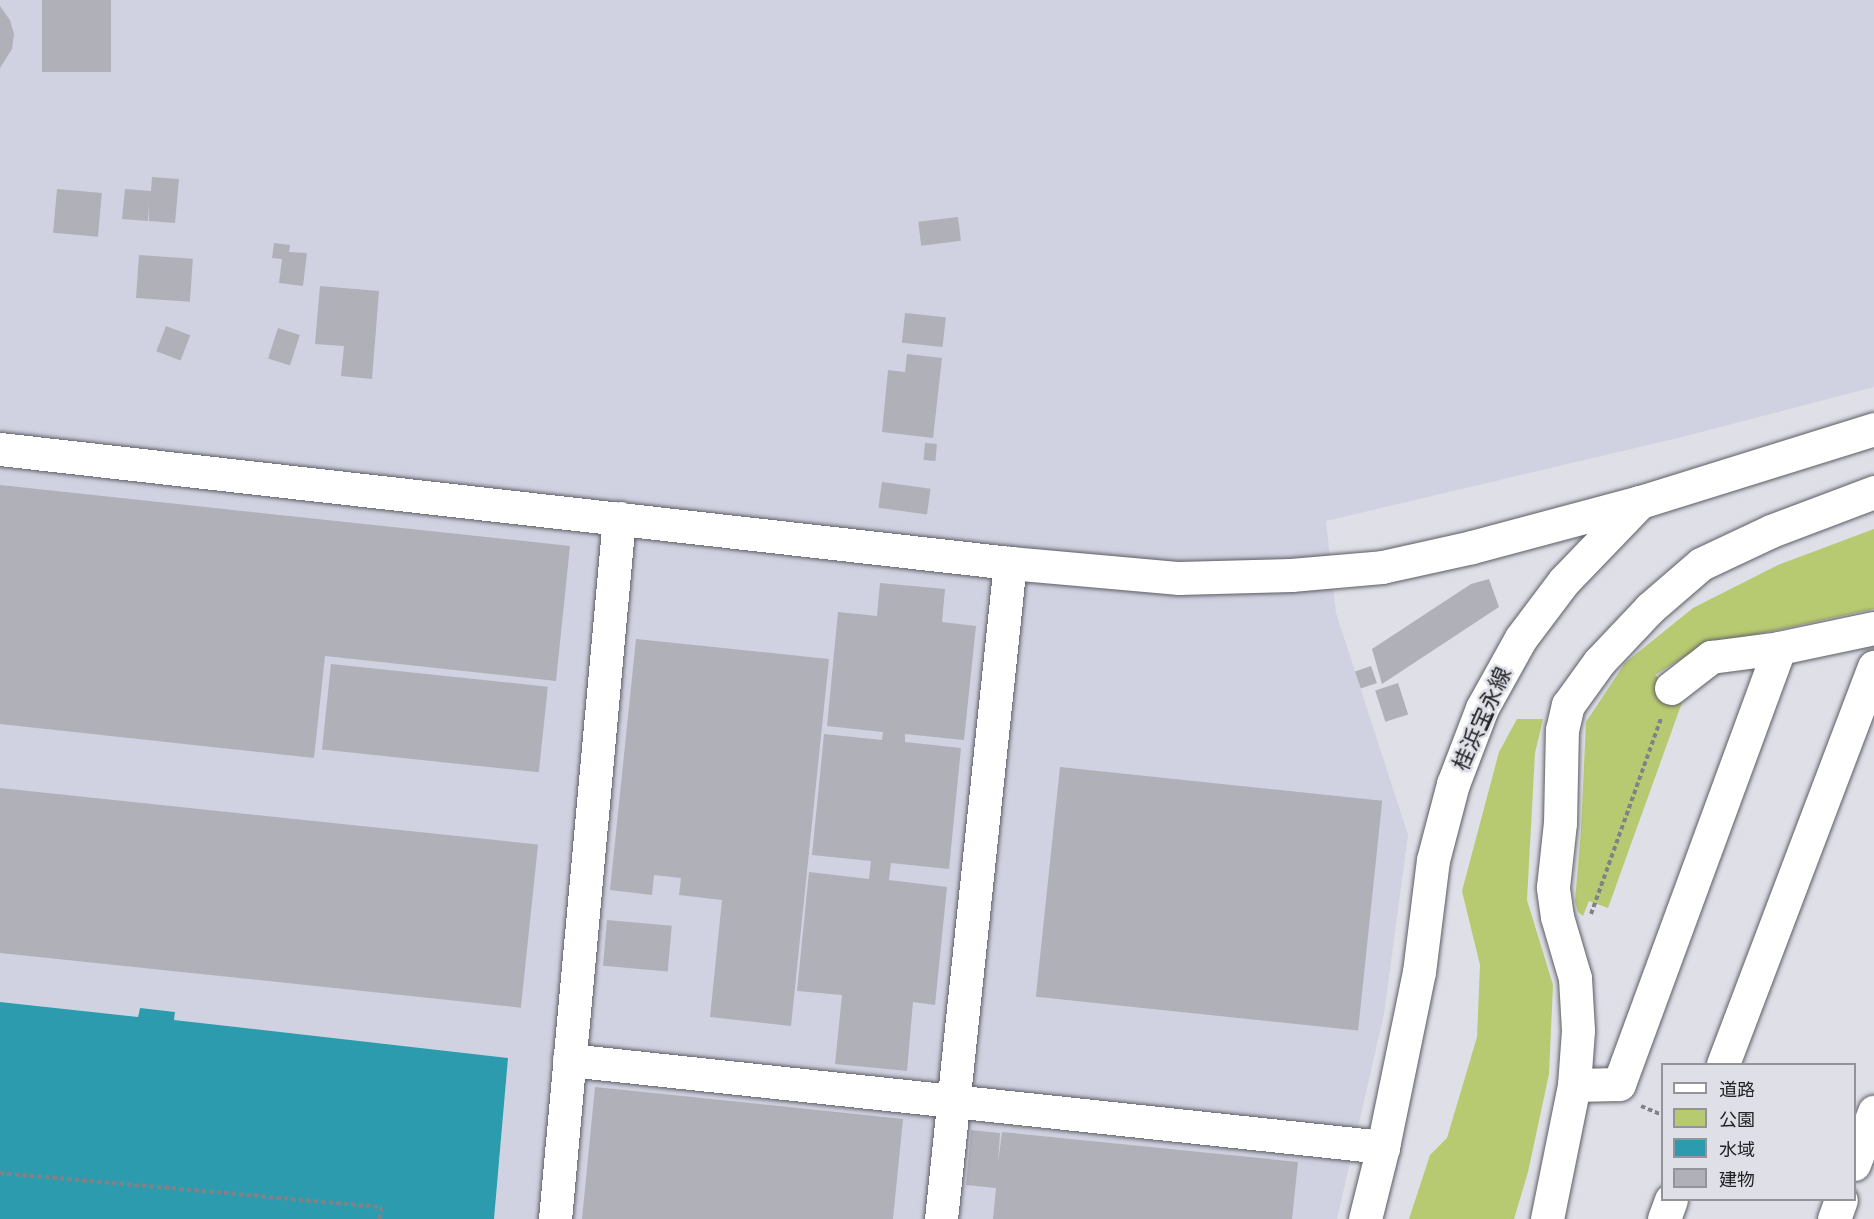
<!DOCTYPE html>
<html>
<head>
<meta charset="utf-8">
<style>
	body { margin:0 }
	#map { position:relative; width:1874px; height:1219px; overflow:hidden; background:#dedfe7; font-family:"Space Grotesk","Noto Sans JP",sans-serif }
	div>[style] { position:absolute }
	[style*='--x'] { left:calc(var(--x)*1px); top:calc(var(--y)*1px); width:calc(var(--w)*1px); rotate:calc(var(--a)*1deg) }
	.built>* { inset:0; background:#d0d2e1 }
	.green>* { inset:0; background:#b8ca71 }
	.water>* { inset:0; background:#2c9bae }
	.building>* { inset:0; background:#b0b0b8; transform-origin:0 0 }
	.path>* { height:4px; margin-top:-2px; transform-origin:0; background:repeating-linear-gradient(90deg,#818187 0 4.5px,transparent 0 7.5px) }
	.roads { filter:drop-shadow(0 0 2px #5d5d64) drop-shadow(0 0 2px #5d5d64) }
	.minor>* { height:33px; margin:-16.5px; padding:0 16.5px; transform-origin:16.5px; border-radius:16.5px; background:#fff }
	.tertiary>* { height:33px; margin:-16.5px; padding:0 16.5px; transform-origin:16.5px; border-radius:16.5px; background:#fff }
	.primary>* { height:33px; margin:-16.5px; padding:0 16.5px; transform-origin:16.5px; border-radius:16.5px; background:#fff }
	span { translate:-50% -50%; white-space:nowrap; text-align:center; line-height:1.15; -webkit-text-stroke:5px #dedfe7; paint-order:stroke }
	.street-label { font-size:22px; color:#222225 }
	.legend { position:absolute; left:1661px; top:1063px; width:195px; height:138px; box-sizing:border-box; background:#dedfe7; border:2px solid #939399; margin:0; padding:8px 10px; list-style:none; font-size:18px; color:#222225 }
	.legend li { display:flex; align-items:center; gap:12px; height:30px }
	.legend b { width:30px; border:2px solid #939399 }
</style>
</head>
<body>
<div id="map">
	<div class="built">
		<i style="clip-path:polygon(0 0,1874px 0,1874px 387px,1682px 437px,1326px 521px,1336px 613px,1408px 835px,1384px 1014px,1337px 1219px,494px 1219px,508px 1058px,174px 1020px,175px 1012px,139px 1008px,138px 1017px,0 1002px)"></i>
	</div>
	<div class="green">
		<i style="clip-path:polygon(1874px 529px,1874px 609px,1702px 646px,1655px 675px,1684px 697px,1608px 908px,1589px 901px,1583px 916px,1578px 912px,1575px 901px,1581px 830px,1586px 722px,1625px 663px,1693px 608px,1778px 565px)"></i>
		<i style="clip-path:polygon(1517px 719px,1543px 719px,1535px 753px,1527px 900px,1553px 985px,1549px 1074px,1528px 1172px,1514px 1219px,1409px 1219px,1430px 1155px,1447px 1138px,1477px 1037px,1480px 965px,1462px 891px,1499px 752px)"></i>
	</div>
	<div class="water">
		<i style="clip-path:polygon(0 1002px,138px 1017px,140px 1008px,175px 1012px,174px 1020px,508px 1058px,494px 1219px,0 1219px)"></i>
	</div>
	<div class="building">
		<i style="left:42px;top:0;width:69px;height:72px"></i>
		<i style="clip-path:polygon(0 6px,10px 20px,14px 34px,12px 49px,0 68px)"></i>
		<i style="clip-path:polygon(152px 177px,179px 179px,175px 223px,149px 221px,149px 204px,148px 221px,122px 219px,125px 189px,151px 191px)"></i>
		<i style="left:57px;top:189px;width:45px;height:44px;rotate:5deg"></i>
		<i style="left:958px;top:217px;width:24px;height:40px;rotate:83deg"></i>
		<i style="clip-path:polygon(274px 243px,290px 245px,289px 252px,307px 253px,303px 286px,279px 283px,282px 259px,272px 258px)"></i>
		<i style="left:139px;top:255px;width:54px;height:43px;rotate:4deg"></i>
		<i style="clip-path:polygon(320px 286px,379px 291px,372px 379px,341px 376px,344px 346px,315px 344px)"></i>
		<i style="left:905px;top:313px;width:41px;height:30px;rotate:6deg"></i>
		<i style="left:166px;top:326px;width:26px;height:27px;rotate:21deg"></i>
		<i style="left:278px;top:328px;width:23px;height:32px;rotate:18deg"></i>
		<i style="clip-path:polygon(907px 354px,942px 358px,933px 438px,882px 432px,888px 370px,905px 372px)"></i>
		<i style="left:925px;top:443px;width:12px;height:17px;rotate:5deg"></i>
		<i style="left:882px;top:482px;width:49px;height:26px;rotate:8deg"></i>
		<i style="clip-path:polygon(0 485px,570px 546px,556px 681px,325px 656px,314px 758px,0 724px)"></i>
		<i style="clip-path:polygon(1489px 579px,1499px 607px,1382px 684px,1372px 649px,1471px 584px)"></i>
		<i style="clip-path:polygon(880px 583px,945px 589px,942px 622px,976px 626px,964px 740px,905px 734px,905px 742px,961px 748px,949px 869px,891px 863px,889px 880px,947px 887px,935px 1005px,913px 1002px,907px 1071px,835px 1064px,842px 995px,797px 991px,809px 872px,869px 879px,871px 861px,812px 855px,824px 734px,882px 740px,883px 732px,827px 726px,838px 612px,877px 616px)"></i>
		<i style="clip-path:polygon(636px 639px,829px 659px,791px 1026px,710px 1017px,722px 900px,679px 895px,681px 878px,654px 875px,652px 895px,610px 890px)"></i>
		<i style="left:331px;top:664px;width:218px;height:86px;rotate:6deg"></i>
		<i style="left:1371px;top:666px;width:18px;height:17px;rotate:71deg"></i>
		<i style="left:1398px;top:683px;width:33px;height:24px;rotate:72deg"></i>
		<i style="left:1060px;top:767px;width:324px;height:231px;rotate:6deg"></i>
		<i style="left:0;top:788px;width:541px;height:164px;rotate:6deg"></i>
		<i style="left:607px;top:920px;width:65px;height:46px;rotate:5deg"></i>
		<i style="clip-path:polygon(595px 1087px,903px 1119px,893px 1219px,582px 1219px)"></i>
		<i style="clip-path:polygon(971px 1130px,1000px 1133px,998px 1164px,1002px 1132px,1298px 1162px,1292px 1219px,993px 1219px,996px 1188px,966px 1185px)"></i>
	</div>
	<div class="path">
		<i style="--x:1591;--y:914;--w:208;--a:-70.3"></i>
		<i style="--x:1641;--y:1106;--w:23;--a:23"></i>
		<i style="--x:0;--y:1173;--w:383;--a:5.1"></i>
		<i style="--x:381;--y:1207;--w:12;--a:95"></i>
	</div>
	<div class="roads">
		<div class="minor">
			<i style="--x:1671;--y:688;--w:51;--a:-37.8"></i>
			<i style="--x:1711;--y:657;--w:69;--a:-7.5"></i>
			<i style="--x:1779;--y:648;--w:97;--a:-11.9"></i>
			<i style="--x:569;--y:1060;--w:819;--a:6.1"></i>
			<i style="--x:1723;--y:1064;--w:425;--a:-69.2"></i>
			<i style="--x:1574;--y:1085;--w:45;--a:-1.3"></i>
			<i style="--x:1619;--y:1084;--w:464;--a:-69.8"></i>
			<i style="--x:1854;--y:1164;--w:56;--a:-69"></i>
			<i style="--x:555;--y:1219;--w:704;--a:-84.78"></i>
			<i style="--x:941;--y:1219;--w:660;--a:-84"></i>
			<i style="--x:1547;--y:1219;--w:137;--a:-78.6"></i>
			<i style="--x:1574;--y:1085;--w:55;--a:-85.8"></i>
			<i style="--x:1578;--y:1030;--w:52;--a:-93.3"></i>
			<i style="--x:1575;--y:978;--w:64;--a:-106.4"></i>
			<i style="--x:1557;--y:917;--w:30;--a:-98"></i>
			<i style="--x:1553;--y:887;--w:64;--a:-83.8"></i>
			<i style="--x:1560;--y:823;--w:93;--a:-88.8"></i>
			<i style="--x:1562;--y:730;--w:26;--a:-77"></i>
			<i style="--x:1568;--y:705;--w:53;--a:-54.2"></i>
			<i style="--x:1599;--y:662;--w:74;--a:-46.6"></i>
			<i style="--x:1650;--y:608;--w:67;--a:-40.8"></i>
			<i style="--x:1701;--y:564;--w:77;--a:-25.2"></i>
			<i style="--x:1771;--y:531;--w:110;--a:-20.7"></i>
			<i style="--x:1664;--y:1219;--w:20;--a:-70"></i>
			<i style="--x:1834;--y:1219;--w:20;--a:-70"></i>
		</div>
		<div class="tertiary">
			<i style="--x:0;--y:449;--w:1016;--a:6.44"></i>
			<i style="--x:1010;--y:563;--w:170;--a:5.1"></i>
			<i style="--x:1179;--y:578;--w:112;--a:-1.5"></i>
			<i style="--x:1291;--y:575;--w:91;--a:-5"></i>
			<i style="--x:1382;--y:567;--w:92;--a:-12.5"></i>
			<i style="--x:1472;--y:547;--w:174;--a:-15"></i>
		</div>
		<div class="primary">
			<i style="--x:1365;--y:1219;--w:74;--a:-76"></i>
			<i style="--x:1383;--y:1147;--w:179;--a:-78.4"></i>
			<i style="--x:1419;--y:972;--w:113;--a:-82.9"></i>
			<i style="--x:1433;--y:860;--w:79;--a:-75.3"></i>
			<i style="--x:1453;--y:784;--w:81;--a:-69.1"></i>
			<i style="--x:1482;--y:708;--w:80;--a:-60.9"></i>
			<i style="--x:1521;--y:638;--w:71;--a:-53"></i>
			<i style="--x:1564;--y:581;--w:110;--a:-46.1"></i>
			<i style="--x:1640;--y:502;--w:245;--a:-17.3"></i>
		</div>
	</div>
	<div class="street-label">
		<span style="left:1482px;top:719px;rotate:-66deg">桂浜宝永線</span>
	</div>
	<ul class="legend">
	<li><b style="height:8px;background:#fff"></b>道路</li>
	<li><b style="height:16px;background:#b8ca71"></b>公園</li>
	<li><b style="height:16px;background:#2c9bae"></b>水域</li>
	<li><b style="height:16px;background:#b0b0b8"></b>建物</li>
	</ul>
</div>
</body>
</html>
